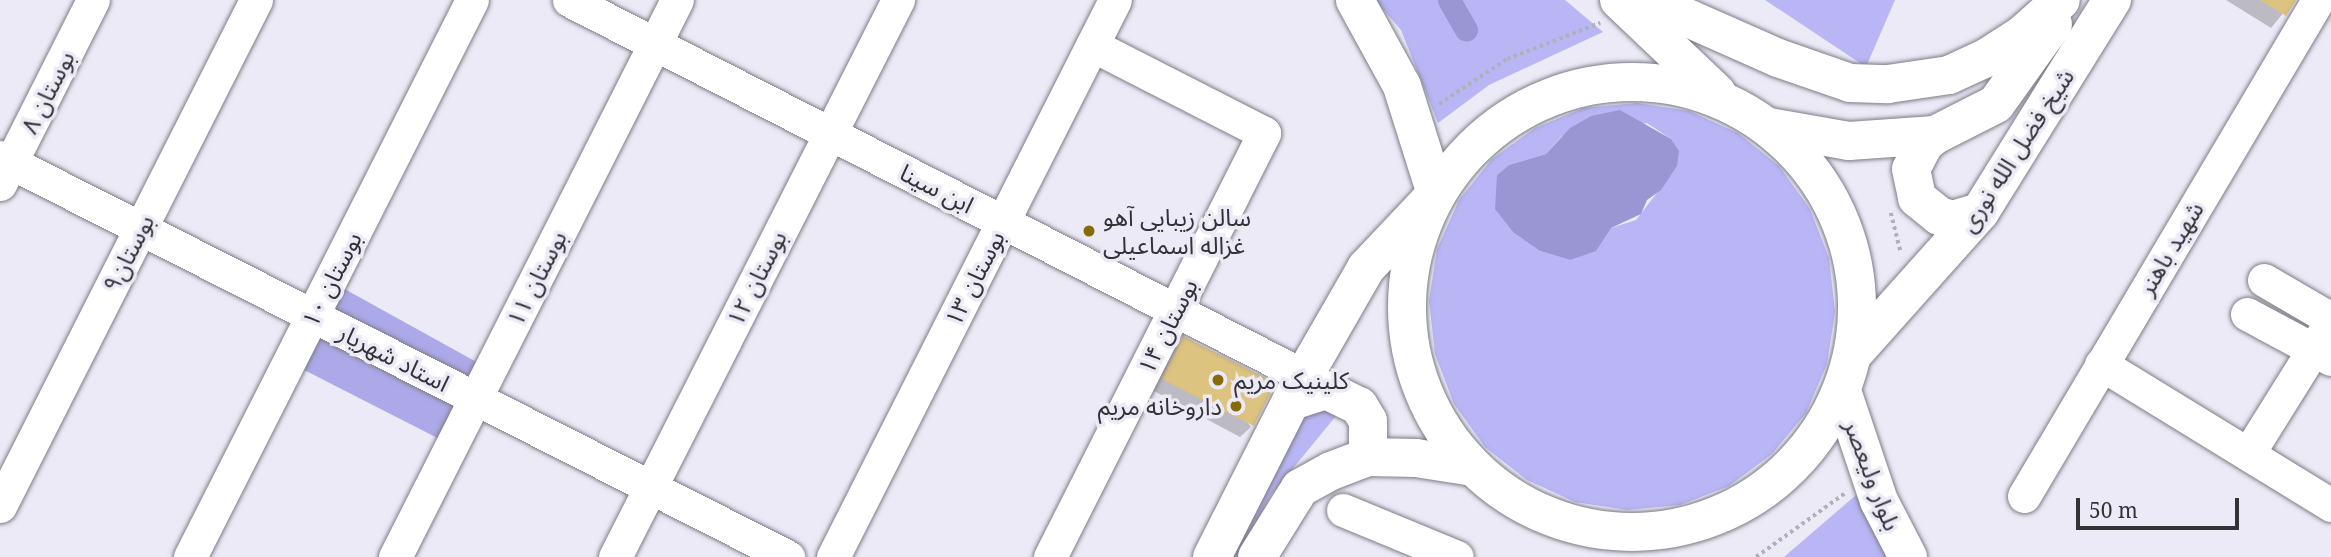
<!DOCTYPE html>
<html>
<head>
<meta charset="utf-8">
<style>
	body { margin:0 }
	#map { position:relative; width:2331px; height:557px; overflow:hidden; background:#ebeaf6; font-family:"Noto Serif","Noto Sans Arabic",serif }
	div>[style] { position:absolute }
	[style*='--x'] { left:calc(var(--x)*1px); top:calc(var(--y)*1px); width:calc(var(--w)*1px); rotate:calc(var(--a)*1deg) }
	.green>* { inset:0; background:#bab5f4 }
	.forest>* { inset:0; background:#ada8e8; transform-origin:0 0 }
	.water>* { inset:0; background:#9a95d3 }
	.shadow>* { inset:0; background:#0003 }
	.canal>* { height:23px; margin:-11.5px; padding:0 11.5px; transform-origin:11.5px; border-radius:11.5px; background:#9a95d3 }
	.building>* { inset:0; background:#dcc380; transform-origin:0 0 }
	.path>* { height:3.5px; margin-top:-1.75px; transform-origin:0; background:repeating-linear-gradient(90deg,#b0b0ba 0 3.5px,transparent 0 7px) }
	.roads { filter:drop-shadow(0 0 2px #7d7d87) drop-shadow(0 0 2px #7d7d87) }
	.minor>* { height:33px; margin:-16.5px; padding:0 16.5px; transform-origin:16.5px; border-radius:16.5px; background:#fff }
	.major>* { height:38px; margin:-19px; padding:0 19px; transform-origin:19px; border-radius:19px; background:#fff }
	.major>.ring { margin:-19px; padding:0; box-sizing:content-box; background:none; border:38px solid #fff; border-radius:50% }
	.dots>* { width:19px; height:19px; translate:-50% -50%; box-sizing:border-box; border:4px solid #ebeaf6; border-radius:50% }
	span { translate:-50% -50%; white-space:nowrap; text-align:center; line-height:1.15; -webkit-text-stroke:7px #ebeaf6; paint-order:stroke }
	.street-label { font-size:24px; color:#323237 }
	.poi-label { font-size:24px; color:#323237 }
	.left { translate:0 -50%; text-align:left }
	.right { translate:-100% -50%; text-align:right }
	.scale { position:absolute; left:2076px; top:498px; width:163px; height:32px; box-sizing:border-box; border:4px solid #323237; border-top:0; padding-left:9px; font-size:21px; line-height:24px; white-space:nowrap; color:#323237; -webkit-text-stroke:5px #ebeaf6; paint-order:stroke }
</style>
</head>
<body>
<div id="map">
	<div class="green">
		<i style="clip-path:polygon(1375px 0,1565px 0,1603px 32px,1489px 85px,1438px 123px,1401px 30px)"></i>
		<i style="clip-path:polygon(1765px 0,1895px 0,1866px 67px)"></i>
		<i style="clip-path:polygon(evenodd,1637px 103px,1689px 111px,1738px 133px,1779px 166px,1810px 209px,1829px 258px,1835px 312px,1827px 364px,1806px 413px,1772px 454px,1729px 486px,1680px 505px,1627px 510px,1575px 502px,1527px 480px,1485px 447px,1454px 404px,1435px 354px,1429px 301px,1437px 249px,1459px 200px,1492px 159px,1535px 128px,1584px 108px,1637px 103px,1647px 123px,1671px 139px,1673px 172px,1636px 220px,1611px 228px,1570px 260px,1540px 251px,1514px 233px,1497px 175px,1509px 165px,1546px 154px,1562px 136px,1647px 123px)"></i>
		<i style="clip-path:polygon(1329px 409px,1336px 416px,1271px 495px,1239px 557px,1232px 557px,1305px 415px)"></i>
		<i style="clip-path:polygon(1856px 495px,1888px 557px,1784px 557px)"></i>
	</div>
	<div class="forest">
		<i style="left:341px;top:287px;width:158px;height:33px;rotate:29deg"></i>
		<i style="left:319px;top:335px;width:160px;height:38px;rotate:27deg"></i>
	</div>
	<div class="water">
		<i style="clip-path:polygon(1620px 110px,1671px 139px,1679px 151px,1677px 166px,1661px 190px,1647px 200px,1641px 214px,1611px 228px,1596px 251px,1570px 260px,1540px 251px,1514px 233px,1495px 209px,1497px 175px,1509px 165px,1546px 154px,1570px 128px,1591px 116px)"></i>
	</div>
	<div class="shadow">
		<i style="clip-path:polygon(2226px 0,2294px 0,2271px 28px)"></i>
		<i style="clip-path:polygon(1183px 338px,1251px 427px,1240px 437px,1152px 390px,1173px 349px)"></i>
	</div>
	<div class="canal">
		<i style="--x:1449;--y:0;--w:34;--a:60"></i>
	</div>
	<div class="building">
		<i style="clip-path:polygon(2260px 0,2296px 0,2286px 16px)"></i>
		<i style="left:1183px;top:336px;width:104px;height:48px;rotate:27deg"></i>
	</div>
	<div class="path">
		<i style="--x:1439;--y:104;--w:82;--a:-33.5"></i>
		<i style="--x:1507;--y:59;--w:100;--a:-21.2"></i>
		<i style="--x:1891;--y:213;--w:41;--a:76"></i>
		<i style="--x:1756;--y:557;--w:110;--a:-35.7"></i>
	</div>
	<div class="roads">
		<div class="minor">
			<i style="--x:569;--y:0;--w:826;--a:27.09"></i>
			<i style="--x:0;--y:157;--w:884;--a:26.91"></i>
			<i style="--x:0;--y:184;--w:206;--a:-63.2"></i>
			<i style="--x:2264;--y:280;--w:78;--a:30.2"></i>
			<i style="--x:2247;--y:314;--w:95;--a:28.2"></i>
			<i style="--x:2101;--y:364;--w:270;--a:31.5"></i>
			<i style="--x:2248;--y:454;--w:157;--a:-58"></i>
			<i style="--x:2024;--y:496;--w:577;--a:-59.34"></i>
			<i style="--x:0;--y:506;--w:567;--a:-63.16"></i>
			<i style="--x:1343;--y:510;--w:123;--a:22.4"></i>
			<i style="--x:190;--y:557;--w:624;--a:-63.15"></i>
			<i style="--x:395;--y:557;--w:624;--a:-63.15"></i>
			<i style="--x:615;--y:557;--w:625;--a:-63.07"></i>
			<i style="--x:833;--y:557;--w:624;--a:-63.15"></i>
			<i style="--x:1050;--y:557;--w:475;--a:-63.2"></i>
			<i style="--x:1264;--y:133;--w:193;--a:-152.9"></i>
		</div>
		<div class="major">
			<i style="--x:1619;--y:0;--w:135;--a:43.5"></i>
			<i style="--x:1647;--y:0;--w:143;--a:23.9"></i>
			<i style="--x:1778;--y:58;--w:76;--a:19.1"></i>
			<i style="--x:1850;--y:83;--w:38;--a:2"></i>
			<i style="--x:1888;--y:84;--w:62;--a:-8.4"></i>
			<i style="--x:1949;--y:75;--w:41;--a:-24.7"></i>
			<i style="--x:1986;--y:58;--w:43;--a:-32.6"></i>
			<i style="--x:2022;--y:35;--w:52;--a:-41.9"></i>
			<i class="ring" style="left:1407px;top:82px;width:412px;height:412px"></i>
			<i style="--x:1769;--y:127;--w:81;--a:9.9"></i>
			<i style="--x:1849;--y:141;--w:86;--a:-4"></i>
			<i style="--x:1935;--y:135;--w:68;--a:-26.9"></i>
			<i style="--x:1996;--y:104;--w:98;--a:-54.5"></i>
			<i style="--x:1935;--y:135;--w:14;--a:141"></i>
			<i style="--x:1924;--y:144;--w:28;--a:117"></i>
			<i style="--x:1911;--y:169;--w:30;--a:78"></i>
			<i style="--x:1917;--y:198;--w:28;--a:39"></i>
			<i style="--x:1939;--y:216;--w:15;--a:16"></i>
			<i style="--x:1953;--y:220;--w:28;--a:-17"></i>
			<i style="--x:1853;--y:354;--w:191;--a:-48.2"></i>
			<i style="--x:1980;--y:212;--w:250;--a:-58.1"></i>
			<i style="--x:1842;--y:391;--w:116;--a:71.4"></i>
			<i style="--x:1879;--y:501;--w:63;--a:62.6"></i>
			<i style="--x:1292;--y:401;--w:36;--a:-18"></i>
			<i style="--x:1326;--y:390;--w:37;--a:26"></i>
			<i style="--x:1359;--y:406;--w:17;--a:59"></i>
			<i style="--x:1368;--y:421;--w:36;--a:90"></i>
			<i style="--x:1212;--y:557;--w:203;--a:-63.1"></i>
			<i style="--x:1304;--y:376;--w:125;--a:-60.1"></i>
			<i style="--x:1366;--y:268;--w:102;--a:-46.6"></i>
			<i style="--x:1436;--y:194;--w:113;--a:-107.5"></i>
			<i style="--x:1402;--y:86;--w:98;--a:-118.7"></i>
			<i style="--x:1257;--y:557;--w:81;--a:-58.1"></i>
			<i style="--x:1300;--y:488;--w:35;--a:-29"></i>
			<i style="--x:1331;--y:471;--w:40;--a:-21"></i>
			<i style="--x:1368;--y:457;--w:48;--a:1.2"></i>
			<i style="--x:1416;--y:458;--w:58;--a:9"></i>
		</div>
	</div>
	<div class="dots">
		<i style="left:1089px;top:231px;background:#876b08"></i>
		<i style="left:1218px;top:380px;background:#876b08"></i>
		<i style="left:1236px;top:406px;background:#876b08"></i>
	</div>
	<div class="street-label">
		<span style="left:47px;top:92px;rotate:-63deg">بوستان ۸</span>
		<span style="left:2016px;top:150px;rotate:-57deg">شیخ فضل الله نوری</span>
		<span style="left:937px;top:188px;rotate:27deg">ابن سینا</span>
		<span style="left:2170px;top:248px;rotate:-59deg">شهید باهنر</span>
		<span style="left:128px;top:253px;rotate:-63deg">بوستان۹</span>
		<span style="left:536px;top:278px;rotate:-63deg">بوستان ۱۱</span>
		<span style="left:756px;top:278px;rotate:-63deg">بوستان ۱۲</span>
		<span style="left:974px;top:278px;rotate:-63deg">بوستان ۱۳</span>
		<span style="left:331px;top:279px;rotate:-63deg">بوستان ۱۰</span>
		<span style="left:1167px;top:326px;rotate:-63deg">بوستان ۱۴</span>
		<span style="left:394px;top:357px;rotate:27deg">استاد شهریار</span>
		<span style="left:1873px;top:475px;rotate:69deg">بلوار ولیعصر</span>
	</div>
	<div class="poi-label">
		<span class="left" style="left:1103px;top:231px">سالن زیبایی آهو<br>غزاله اسماعیلی</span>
		<span class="left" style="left:1234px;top:380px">کلینیک مریم</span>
		<span class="right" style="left:1222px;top:406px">داروخانه مریم</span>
	</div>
	<div class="scale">50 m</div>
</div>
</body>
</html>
